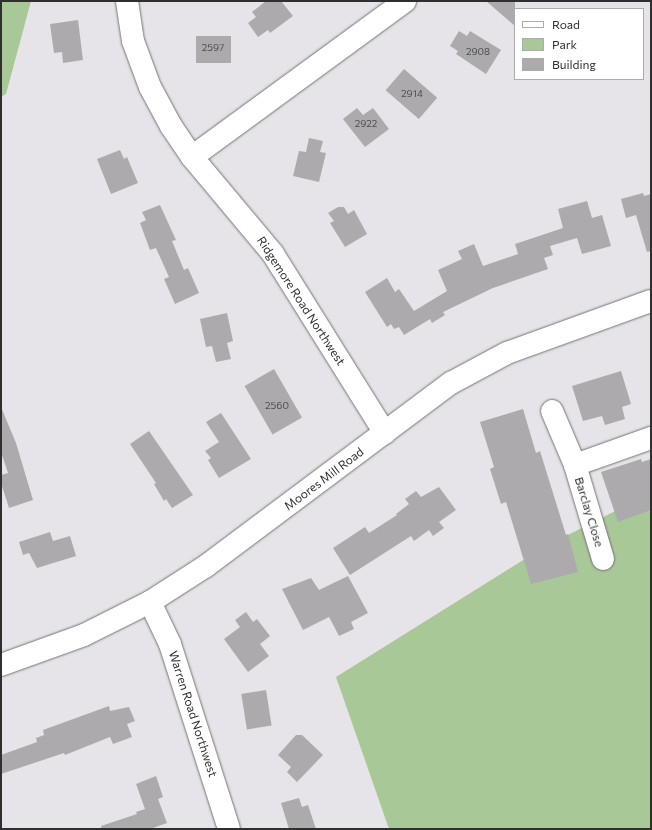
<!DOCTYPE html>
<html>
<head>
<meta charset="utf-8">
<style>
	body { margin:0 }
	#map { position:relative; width:652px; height:830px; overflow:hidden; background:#e6e4e8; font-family:Commissioner,sans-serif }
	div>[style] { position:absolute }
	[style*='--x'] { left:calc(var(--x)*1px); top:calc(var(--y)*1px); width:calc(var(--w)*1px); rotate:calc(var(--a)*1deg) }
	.green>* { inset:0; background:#a9c898 }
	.building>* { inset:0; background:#acaaad; transform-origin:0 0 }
	.roads { filter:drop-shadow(0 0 1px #757376) drop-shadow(0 0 1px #757376) }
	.minor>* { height:22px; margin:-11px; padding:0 11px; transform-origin:11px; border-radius:11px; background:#fff }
	.tertiary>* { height:22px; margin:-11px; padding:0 11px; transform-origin:11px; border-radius:11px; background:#fff }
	span { translate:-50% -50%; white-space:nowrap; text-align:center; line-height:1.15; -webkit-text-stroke:3.5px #fff; paint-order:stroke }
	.number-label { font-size:10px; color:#4e4e4f }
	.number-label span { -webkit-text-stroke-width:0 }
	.street-label { font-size:12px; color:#2f2f30 }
	.frame { position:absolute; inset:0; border:2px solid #2f2f30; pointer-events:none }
	.legend { position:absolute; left:514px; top:8px; width:130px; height:72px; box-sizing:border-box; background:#fff; border:1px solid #acacac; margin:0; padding:5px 7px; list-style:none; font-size:12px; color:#2f2f30 }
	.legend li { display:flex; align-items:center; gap:8px; height:20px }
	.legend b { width:20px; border:1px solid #acacac }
</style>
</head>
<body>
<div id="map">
	<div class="green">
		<i style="clip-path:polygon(1px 1px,31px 1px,6px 94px,1px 97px)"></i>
		<i style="clip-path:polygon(651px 493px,651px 829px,389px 829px,336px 677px,544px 547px)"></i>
	</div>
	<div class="building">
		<i style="clip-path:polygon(266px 1px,281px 1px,293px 16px,270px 33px,268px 30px,258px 37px,248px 23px,256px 17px,252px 12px)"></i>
		<i style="clip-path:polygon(486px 1px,515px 1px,515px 26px)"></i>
		<i style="clip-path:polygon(78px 20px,83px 60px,63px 63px,62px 52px,54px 53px,50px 24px)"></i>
		<i style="clip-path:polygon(459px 31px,467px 36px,470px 31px,501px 50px,486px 74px,456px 54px,458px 51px,450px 46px)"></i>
		<i style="left:231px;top:36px;width:27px;height:35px;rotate:90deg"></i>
		<i style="left:404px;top:69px;width:44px;height:28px;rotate:41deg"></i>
		<i style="clip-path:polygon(357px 108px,363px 115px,373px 108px,389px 129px,365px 147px,343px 119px)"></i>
		<i style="clip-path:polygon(309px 138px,323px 141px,320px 152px,326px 153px,319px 182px,293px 176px,299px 151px,306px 152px)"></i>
		<i style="clip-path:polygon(120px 150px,124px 159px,127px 157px,138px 183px,111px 194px,97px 159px)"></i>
		<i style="clip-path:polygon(643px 193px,644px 196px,651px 194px,651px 251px,647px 252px,636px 215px,626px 218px,621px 199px)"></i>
		<i style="clip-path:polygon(587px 201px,592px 218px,602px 215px,611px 246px,582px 254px,577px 238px,550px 246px,553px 255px,544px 258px,548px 269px,493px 288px,443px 312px,445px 315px,432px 323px,430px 319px,404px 335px,399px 327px,394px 329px,391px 324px,387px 327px,365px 292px,387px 278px,395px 292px,399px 289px,414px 311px,447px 291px,438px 270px,462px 259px,458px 251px,474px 244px,483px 266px,518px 254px,515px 244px,563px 228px,558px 209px)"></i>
		<i style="clip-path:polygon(160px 205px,176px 240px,172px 241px,184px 270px,188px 268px,199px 293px,175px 304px,164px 279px,169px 277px,156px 248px,150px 250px,140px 223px,146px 220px,142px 212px)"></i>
		<i style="clip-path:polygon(338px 207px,344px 207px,348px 214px,354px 210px,367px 234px,345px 247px,330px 223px,334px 221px,328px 213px)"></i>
		<i style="clip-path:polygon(227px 313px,233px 341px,227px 343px,231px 359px,216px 362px,212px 346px,206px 347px,200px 319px)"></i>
		<i style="left:274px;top:369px;width:56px;height:34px;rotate:60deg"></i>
		<i style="clip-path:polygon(621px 371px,631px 404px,622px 407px,625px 419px,605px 425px,602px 416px,583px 421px,572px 386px)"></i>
		<i style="clip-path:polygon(1px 407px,16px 443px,33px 500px,9px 508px,1px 483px,1px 475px,8px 473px,1px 452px)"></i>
		<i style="clip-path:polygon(523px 409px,536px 453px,540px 451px,566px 535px,568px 534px,578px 572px,531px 584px,506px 502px,501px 504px,490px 469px,494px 467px,480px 422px)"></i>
		<i style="clip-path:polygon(221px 413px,251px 459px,219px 478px,208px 460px,211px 458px,205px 451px,219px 442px,206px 422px)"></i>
		<i style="clip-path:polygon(149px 431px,193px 495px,172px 508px,166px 499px,164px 501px,154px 484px,156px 483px,130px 444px)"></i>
		<i style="clip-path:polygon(641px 459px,642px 462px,651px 459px,651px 510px,618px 522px,601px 472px)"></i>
		<i style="clip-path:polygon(439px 487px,456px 510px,439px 522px,444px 528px,433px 536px,429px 530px,414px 541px,411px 536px,350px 575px,333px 548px,365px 527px,369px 533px,397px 515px,396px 514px,409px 504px,405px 499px,416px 491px,421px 497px)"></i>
		<i style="clip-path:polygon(50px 532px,53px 541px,70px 536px,76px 556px,37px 568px,29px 553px,23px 555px,19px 542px)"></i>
		<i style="clip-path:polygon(348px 576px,368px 613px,351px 622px,354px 629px,339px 636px,329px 617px,303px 630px,282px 589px,311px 578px,319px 590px)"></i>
		<i style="clip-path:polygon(246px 612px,253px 622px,257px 619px,270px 636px,260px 644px,269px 656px,248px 672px,224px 639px,240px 627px,235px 620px)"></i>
		<i style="left:266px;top:690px;width:36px;height:25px;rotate:81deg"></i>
		<i style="clip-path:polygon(109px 706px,110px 711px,129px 707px,135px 721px,127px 724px,132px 737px,113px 744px,110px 737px,65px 755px,64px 753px,1px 774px,1px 755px,37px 742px,36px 738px,44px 735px,43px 730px)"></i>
		<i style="clip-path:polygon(296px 735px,302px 735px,323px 755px,297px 782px,287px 772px,291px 767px,278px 755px)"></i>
		<i style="clip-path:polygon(156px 776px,163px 797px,158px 799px,167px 823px,150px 829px,102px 829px,101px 826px,137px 814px,136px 812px,145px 809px,136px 784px)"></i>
		<i style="clip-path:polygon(299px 798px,302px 807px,308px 805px,316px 829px,289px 829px,281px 803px)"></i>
	</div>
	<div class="roads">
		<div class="minor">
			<i style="--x:127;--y:1;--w:40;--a:81.5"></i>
			<i style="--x:133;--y:41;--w:49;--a:69.7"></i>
			<i style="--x:150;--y:87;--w:44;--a:61.7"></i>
			<i style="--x:171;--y:126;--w:37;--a:56"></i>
			<i style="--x:192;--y:157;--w:126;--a:50.1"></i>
			<i style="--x:273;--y:254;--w:211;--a:58"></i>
			<i style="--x:192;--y:157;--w:264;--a:-36.2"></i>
			<i style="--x:552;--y:411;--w:59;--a:66.9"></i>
			<i style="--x:575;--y:465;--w:98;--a:73.4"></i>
			<i style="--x:575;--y:465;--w:81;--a:-19.6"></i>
			<i style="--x:150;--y:602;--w:47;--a:64.5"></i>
			<i style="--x:170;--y:644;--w:194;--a:72.3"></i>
		</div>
		<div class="tertiary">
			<i style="--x:1;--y:665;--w:88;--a:-19.9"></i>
			<i style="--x:84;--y:635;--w:74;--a:-26.6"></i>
			<i style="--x:150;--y:602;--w:67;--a:-32.7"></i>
			<i style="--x:206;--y:566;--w:306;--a:-36.8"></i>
			<i style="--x:451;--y:383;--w:64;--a:-28.2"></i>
			<i style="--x:507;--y:353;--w:153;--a:-19.9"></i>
		</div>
	</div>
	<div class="number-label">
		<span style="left:213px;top:48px">2597</span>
		<span style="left:478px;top:52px">2908</span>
		<span style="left:412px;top:94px">2914</span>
		<span style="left:366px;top:124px">2922</span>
		<span style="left:277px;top:406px">2560</span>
	</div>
	<div class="street-label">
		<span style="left:301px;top:301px;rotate:57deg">Ridgemore Road Northwest</span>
		<span style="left:324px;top:479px;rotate:-37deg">Moores Mill Road</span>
		<span style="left:589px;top:512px;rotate:73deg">Barclay Close</span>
		<span style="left:193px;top:714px;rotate:72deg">Warren Road Northwest</span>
	</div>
	<div class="frame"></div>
	<ul class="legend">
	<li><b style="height:5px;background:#fff"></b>Road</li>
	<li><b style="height:11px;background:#a9c898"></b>Park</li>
	<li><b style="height:11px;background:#acaaad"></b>Building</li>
	</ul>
</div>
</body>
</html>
